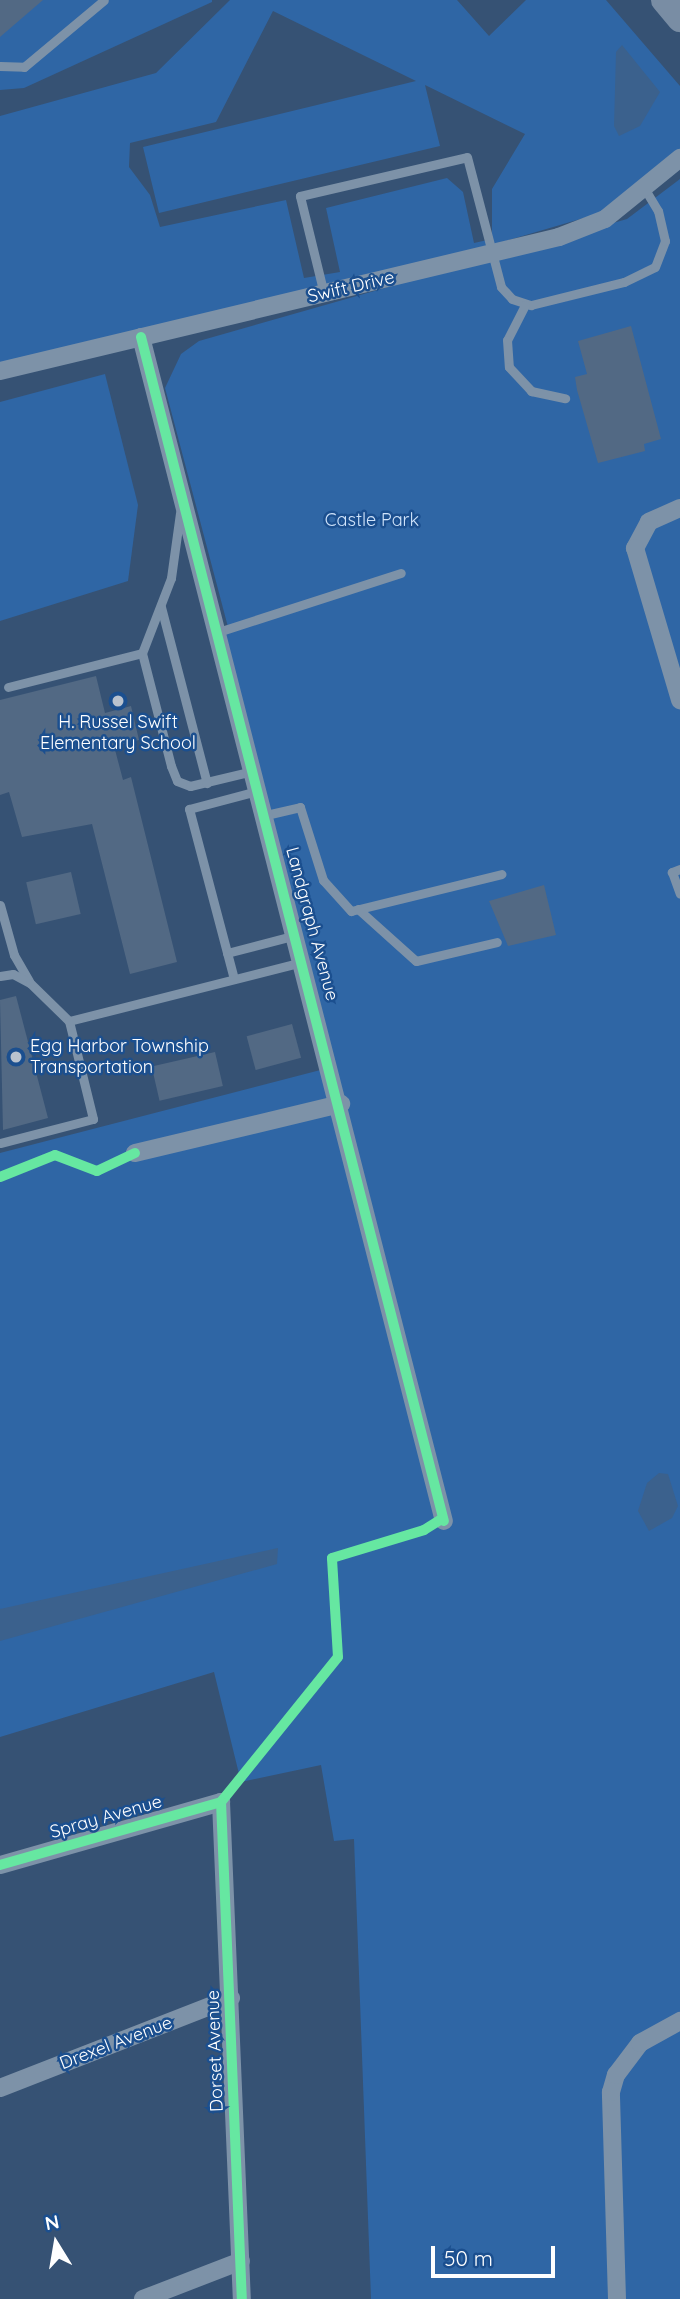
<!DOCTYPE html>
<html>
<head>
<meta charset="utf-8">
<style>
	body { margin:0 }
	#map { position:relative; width:680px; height:2299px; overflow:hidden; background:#365274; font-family:Quicksand,sans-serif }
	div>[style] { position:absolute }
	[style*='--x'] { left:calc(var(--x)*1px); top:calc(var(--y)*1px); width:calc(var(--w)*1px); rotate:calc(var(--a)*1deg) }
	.green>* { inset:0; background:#2f66a5 }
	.water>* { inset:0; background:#3b618d }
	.building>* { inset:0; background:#526984; transform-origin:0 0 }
	.service>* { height:9px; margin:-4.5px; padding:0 4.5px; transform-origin:4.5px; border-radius:4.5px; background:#7d92a8 }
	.minor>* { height:18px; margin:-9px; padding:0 9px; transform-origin:9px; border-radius:9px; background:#7d92a8 }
	.secondary>* { height:26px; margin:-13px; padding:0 13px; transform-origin:13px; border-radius:13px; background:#798da4 }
	.cycleway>* { height:10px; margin:-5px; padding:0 5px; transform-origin:5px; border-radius:5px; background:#66e7a1 }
	.dots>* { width:19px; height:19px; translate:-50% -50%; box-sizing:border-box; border:4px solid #1b4f8f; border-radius:50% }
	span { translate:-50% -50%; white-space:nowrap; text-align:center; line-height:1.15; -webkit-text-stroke:5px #1b4f8f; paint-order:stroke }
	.street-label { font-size:18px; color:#fff }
	.park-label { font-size:18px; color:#cfe3fa }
	.poi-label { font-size:18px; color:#fff }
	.left { translate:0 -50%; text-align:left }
	.north { position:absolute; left:21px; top:2208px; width:70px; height:70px; -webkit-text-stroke:5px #1b4f8f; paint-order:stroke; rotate:349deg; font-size:19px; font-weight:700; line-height:28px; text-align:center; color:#fff }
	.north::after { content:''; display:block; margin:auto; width:24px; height:32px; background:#fff; clip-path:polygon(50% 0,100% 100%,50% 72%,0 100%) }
	.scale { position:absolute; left:431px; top:2246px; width:124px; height:32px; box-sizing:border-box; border:4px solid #fff; border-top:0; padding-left:9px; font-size:21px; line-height:24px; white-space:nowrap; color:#fff; -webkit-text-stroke:5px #1b4f8f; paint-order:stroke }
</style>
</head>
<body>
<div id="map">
	<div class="green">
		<i style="clip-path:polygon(0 0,212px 0,212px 2px,24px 88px,0 90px)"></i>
		<i style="clip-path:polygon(evenodd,230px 0,457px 0,489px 36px,526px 0,606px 0,680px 86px,680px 162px,635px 203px,420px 266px,0 366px,0 116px,156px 73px,230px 0,273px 11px,416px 81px,143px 147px,159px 213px,440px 146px,425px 85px,525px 134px,492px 189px,492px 239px,474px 243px,463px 192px,447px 178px,326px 208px,340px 272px,304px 278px,286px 200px,160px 227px,150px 195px,129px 167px,130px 143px,216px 122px,273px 11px)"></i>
		<i style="clip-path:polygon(680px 179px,680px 2299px,371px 2299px,354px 1839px,334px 1841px,321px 1765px,241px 1782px,214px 1672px,0 1737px,0 1153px,332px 1067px,218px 632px,228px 627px,165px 388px,181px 354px,199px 341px,627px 219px)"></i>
		<i style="clip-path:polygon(105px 374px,138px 505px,128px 581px,0 621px,0 402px)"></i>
	</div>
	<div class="water">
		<i style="clip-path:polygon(622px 45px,660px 92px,640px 126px,619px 136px,614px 126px,616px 52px)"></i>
		<i style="clip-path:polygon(659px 1473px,668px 1474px,678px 1506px,672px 1518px,649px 1531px,638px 1511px,647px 1483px)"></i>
		<i style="clip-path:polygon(278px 1548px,277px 1564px,0 1641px,0 1609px)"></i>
	</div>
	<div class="building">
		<i style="clip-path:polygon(0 0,43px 0,0 37px)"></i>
		<i style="clip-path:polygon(631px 326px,661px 439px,644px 444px,645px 451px,598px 463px,577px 390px,575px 377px,587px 374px,578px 341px)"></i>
		<i style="clip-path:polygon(96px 676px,105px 713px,131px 706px,139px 740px,114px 746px,123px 780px,131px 777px,177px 962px,130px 974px,92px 824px,22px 837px,9px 792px,0 795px,0 700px)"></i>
		<i style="left:71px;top:872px;width:43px;height:46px;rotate:77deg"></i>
		<i style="clip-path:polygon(544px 885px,556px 935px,508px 946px,489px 901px)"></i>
		<i style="clip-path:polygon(16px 996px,48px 1118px,3px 1130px,0 1000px)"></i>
		<i style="left:292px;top:1024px;width:35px;height:47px;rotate:75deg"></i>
		<i style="left:215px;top:1052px;width:35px;height:65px;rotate:77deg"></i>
	</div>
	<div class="service">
		<i style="--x:0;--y:66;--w:24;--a:2"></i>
		<i style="--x:24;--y:67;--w:104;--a:-39.9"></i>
		<i style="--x:324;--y:294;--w:101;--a:-103.8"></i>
		<i style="--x:300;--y:196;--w:171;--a:-13.1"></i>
		<i style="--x:467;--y:157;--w:134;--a:75.3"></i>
		<i style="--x:501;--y:287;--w:16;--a:47"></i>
		<i style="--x:512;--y:299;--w:20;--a:18"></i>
		<i style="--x:531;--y:305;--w:96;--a:-13.9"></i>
		<i style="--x:624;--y:282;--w:34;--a:-26"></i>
		<i style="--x:655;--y:267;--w:28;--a:-69"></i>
		<i style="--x:665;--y:241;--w:31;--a:-103"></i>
		<i style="--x:658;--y:211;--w:27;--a:-121"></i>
		<i style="--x:525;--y:305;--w:39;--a:117"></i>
		<i style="--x:507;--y:340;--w:27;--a:86"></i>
		<i style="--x:509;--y:367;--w:33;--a:47"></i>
		<i style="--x:531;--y:391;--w:35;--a:12"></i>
		<i style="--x:180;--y:513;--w:66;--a:97.9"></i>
		<i style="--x:171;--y:578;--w:80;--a:111.1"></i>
		<i style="--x:142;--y:653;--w:117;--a:75.6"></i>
		<i style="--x:171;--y:766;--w:16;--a:68"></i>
		<i style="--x:177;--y:781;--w:14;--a:21"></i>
		<i style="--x:190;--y:786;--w:65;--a:-13.4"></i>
		<i style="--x:161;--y:607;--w:182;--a:75.4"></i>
		<i style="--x:218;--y:632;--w:192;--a:-17.9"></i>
		<i style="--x:8;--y:687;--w:138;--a:-14.2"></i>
		<i style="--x:266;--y:815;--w:35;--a:-13"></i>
		<i style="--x:300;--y:807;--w:77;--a:72.5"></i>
		<i style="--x:323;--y:880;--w:42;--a:47.9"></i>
		<i style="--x:351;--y:911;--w:155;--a:-13.8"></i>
		<i style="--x:680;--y:869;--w:9;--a:159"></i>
		<i style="--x:672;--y:872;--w:23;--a:70"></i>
		<i style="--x:0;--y:905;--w:52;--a:74.4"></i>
		<i style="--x:14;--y:955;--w:30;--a:60"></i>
		<i style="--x:358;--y:909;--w:78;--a:41.9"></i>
		<i style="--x:416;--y:961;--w:83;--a:-13.2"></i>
		<i style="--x:227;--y:953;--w:71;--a:-14.6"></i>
		<i style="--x:0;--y:976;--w:13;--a:-9"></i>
		<i style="--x:13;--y:974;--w:19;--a:28"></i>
		<i style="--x:30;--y:983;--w:54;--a:44.3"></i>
		<i style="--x:69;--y:1021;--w:101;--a:76.2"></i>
		<i style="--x:93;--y:1119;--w:96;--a:165.5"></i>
		<i style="--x:234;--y:979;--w:176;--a:-104.8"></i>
		<i style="--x:189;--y:809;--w:70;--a:-14.8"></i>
		<i style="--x:69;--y:1021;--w:240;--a:-14.2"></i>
	</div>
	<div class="minor">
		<i style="--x:141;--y:337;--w:1222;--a:75.65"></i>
		<i style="--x:0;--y:371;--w:575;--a:-13.48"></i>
		<i style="--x:559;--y:237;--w:49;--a:-21.4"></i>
		<i style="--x:605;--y:219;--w:97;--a:-39.1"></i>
		<i style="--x:680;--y:508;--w:34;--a:156"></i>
		<i style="--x:649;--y:522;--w:30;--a:118"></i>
		<i style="--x:635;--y:548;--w:159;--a:73.5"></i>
		<i style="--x:135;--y:1153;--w:212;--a:-13.4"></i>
		<i style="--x:0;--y:1865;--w:230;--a:-15.9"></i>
		<i style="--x:221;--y:1802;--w:497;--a:87.6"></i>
		<i style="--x:0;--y:2088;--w:248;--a:-21.3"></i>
		<i style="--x:143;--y:2299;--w:105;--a:-21.2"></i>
		<i style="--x:617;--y:2299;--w:207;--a:-91.7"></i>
		<i style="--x:611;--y:2092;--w:18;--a:-74"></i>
		<i style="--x:616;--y:2075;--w:40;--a:-53"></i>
		<i style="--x:640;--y:2043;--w:46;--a:-28.8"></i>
	</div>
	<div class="secondary">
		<i style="--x:664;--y:0;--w:25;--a:50"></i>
	</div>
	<div class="cycleway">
		<i style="--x:141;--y:337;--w:1222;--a:75.65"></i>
		<i style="--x:0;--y:1177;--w:59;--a:-21.8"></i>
		<i style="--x:55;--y:1155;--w:45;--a:20.9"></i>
		<i style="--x:97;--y:1171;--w:42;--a:-25.3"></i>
		<i style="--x:221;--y:1802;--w:497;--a:87.6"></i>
		<i style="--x:221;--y:1802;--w:186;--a:-51.1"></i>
		<i style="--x:338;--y:1657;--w:99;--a:-93.5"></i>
		<i style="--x:332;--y:1558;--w:96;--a:-16.9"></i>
		<i style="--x:424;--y:1530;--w:22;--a:-32"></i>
		<i style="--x:0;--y:1865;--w:230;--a:-15.9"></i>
	</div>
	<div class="dots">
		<i style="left:118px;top:701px;background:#b9c2ce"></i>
		<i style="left:16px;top:1057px;background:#b9c2ce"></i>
	</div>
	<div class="street-label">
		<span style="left:351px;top:287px;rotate:-13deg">Swift Drive</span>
		<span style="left:312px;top:924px;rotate:75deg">Landgraph Avenue</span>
		<span style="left:106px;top:1817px;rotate:-16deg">Spray Avenue</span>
		<span style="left:116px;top:2043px;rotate:-21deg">Drexel Avenue</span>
		<span style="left:215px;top:2051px;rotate:-92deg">Dorset Avenue</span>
	</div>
	<div class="park-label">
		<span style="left:372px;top:520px">Castle Park</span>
	</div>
	<div class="poi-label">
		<span style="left:118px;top:733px">H. Russel Swift<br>Elementary School</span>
		<span class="left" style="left:30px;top:1057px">Egg Harbor Township<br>Transportation</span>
	</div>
	<div class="north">N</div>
	<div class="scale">50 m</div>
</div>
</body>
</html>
